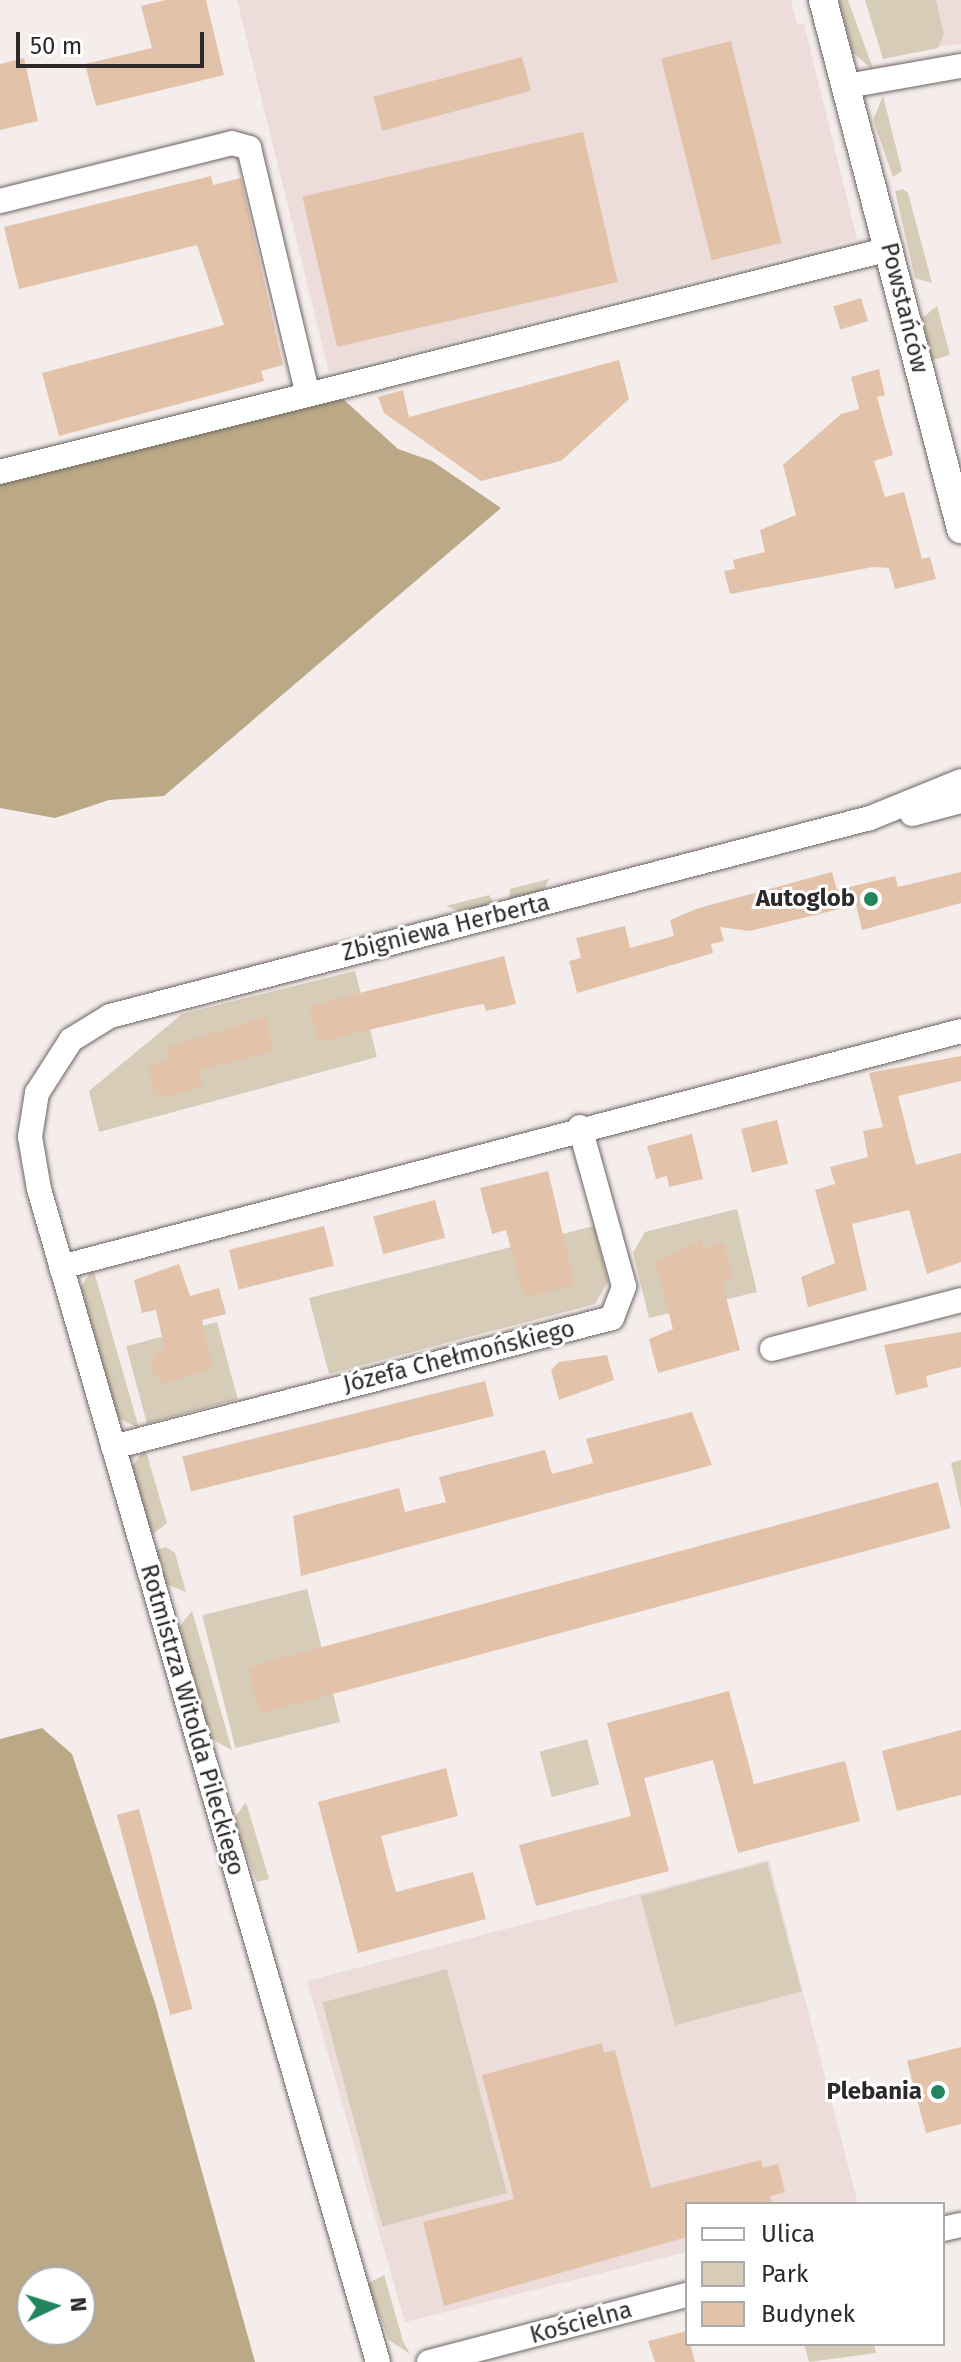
<!DOCTYPE html>
<html>
<head>
<meta charset="utf-8">
<style>
	body { margin:0 }
	#map { position:relative; width:961px; height:2362px; overflow:hidden; background:#f4edeb; font-family:"Fira Sans",sans-serif }
	div>[style] { position:absolute }
	[style*='--x'] { left:calc(var(--x)*1px); top:calc(var(--y)*1px); width:calc(var(--w)*1px); rotate:calc(var(--a)*1deg) }
	.built>* { inset:0; background:#edddda }
	.green>* { inset:0; background:#d7ccb7; transform-origin:0 0 }
	.forest>* { inset:0; background:#baa887 }
	.building>* { inset:0; background:#e3c2aa; transform-origin:0 0 }
	.roads { filter:drop-shadow(0 0 2px #6c6564) drop-shadow(0 0 2px #6c6564) }
	.minor>* { height:24px; margin:-12px; padding:0 12px; transform-origin:12px; border-radius:12px; background:#fff }
	.tertiary>* { height:28px; margin:-14px; padding:0 14px; transform-origin:14px; border-radius:14px; background:#fff }
	.dots>* { width:22px; height:22px; translate:-50% -50%; box-sizing:border-box; border:4px solid #fff; border-radius:50% }
	span { translate:-50% -50%; white-space:nowrap; text-align:center; line-height:1.15; -webkit-text-stroke:6px #fff; paint-order:stroke }
	.street-label { font-size:24px; color:#2c2928 }
	.poi-label { font-size:24px; color:#2c2928; font-weight:700 }
	.right { translate:-100% -50%; text-align:right }
	.legend { position:absolute; left:685px; top:2202px; width:260px; height:144px; box-sizing:border-box; background:#fff; border:2px solid #aba9a9; margin:0; padding:10px 14px; list-style:none; font-size:24px; color:#2c2928 }
	.legend li { display:flex; align-items:center; gap:16px; height:40px }
	.legend b { width:40px; border:2px solid #aba9a9 }
	.north { position:absolute; left:16px; top:2266px; width:80px; height:80px; box-sizing:border-box; background:#fff; border:2px solid #aba9a9; border-radius:50%; rotate:86deg; font-size:22px; font-weight:700; line-height:32px; text-align:center; color:#2c2928 }
	.north::after { content:''; display:block; margin:auto; width:28px; height:36px; background:#21855f; clip-path:polygon(50% 0,100% 100%,50% 72%,0 100%) }
	.scale { position:absolute; left:16px; top:32px; width:188px; height:36px; box-sizing:border-box; border:4px solid #2c2928; border-top:0; padding-left:10px; font-size:24px; line-height:28px; white-space:nowrap; color:#2c2928; -webkit-text-stroke:6px #fff; paint-order:stroke }
</style>
</head>
<body>
<div id="map">
	<div class="built">
		<i style="clip-path:polygon(237px 0,791px 0,797px 24px,804px 24px,857px 239px,329px 372px)"></i>
		<i style="clip-path:polygon(929px 0,961px 0,961px 44px,937px 47px)"></i>
		<i style="clip-path:polygon(769px 1860px,858px 2204px,687px 2204px,687px 2252px,405px 2322px,307px 1981px)"></i>
	</div>
	<div class="green">
		<i style="clip-path:polygon(839px 0,848px 0,874px 71px,852px 52px)"></i>
		<i style="clip-path:polygon(865px 0,936px 0,944px 34px,938px 48px,883px 59px)"></i>
		<i style="clip-path:polygon(883px 96px,902px 171px,893px 177px,873px 120px)"></i>
		<i style="clip-path:polygon(903px 189px,908px 193px,932px 283px,915px 278px,895px 191px)"></i>
		<i style="clip-path:polygon(937px 306px,950px 355px,932px 360px,922px 318px)"></i>
		<i style="clip-path:polygon(549px 879px,544px 890px,509px 899px,510px 889px)"></i>
		<i style="clip-path:polygon(489px 895px,494px 903px,461px 912px,446px 906px)"></i>
		<i style="clip-path:polygon(355px 971px,377px 1057px,99px 1132px,89px 1091px,182px 1014px)"></i>
		<i style="clip-path:polygon(737px 1209px,757px 1292px,649px 1318px,633px 1253px,645px 1232px)"></i>
		<i style="clip-path:polygon(594px 1226px,608px 1282px,595px 1304px,329px 1374px,309px 1298px)"></i>
		<i style="clip-path:polygon(93px 1268px,139px 1428px,118px 1418px,81px 1287px)"></i>
		<i style="left:217px;top:1322px;width:80px;height:94px;rotate:75deg"></i>
		<i style="clip-path:polygon(145px 1448px,167px 1523px,152px 1535px,132px 1467px)"></i>
		<i style="clip-path:polygon(961px 1460px,961px 1508px,951px 1463px)"></i>
		<i style="clip-path:polygon(166px 1547px,175px 1553px,186px 1592px,166px 1584px,156px 1550px)"></i>
		<i style="left:307px;top:1589px;width:137px;height:108px;rotate:76deg"></i>
		<i style="clip-path:polygon(192px 1611px,232px 1750px,211px 1739px,179px 1627px)"></i>
		<i style="left:587px;top:1739px;width:47px;height:49px;rotate:75deg"></i>
		<i style="clip-path:polygon(246px 1802px,269px 1879px,257px 1882px,233px 1820px)"></i>
		<i style="left:767px;top:1862px;width:134px;height:131px;rotate:75deg"></i>
		<i style="left:447px;top:1969px;width:232px;height:129px;rotate:75deg"></i>
		<i style="clip-path:polygon(384px 2275px,403px 2341px,410px 2354px,389px 2340px,367px 2284px)"></i>
		<i style="clip-path:polygon(804px 2344px,874px 2344px,876px 2353px,809px 2362px)"></i>
	</div>
	<div class="forest">
		<i style="clip-path:polygon(343px 399px,398px 449px,432px 461px,501px 508px,164px 796px,109px 800px,55px 818px,0 808px,0 484px,314px 400px)"></i>
		<i style="clip-path:polygon(evenodd,42px 1728px,72px 1754px,155px 2003px,255px 2362px,0 2362px,0 1739px,42px 1728px,32px 2282px,80px 2282px,80px 2330px,32px 2330px,32px 2282px)"></i>
	</div>
	<div class="building">
		<i style="clip-path:polygon(166px 0,206px 0,224px 75px,96px 106px,85px 64px,152px 48px,141px 6px)"></i>
		<i style="left:731px;top:41px;width:208px;height:72px;rotate:76deg"></i>
		<i style="left:522px;top:57px;width:35px;height:154px;rotate:75deg"></i>
		<i style="clip-path:polygon(24px 58px,38px 121px,0 130px,0 64px)"></i>
		<i style="left:583px;top:132px;width:154px;height:288px;rotate:77deg"></i>
		<i style="clip-path:polygon(211px 176px,213px 185px,241px 178px,283px 365px,261px 371px,264px 381px,59px 436px,42px 373px,224px 325px,197px 245px,19px 289px,4px 227px)"></i>
		<i style="left:861px;top:298px;width:24px;height:29px;rotate:73deg"></i>
		<i style="clip-path:polygon(619px 360px,629px 399px,561px 461px,481px 481px,384px 413px,378px 397px,403px 390px,409px 417px)"></i>
		<i style="clip-path:polygon(879px 369px,885px 395px,877px 397px,893px 455px,874px 461px,885px 497px,904px 492px,922px 559px,930px 557px,936px 579px,895px 589px,889px 568px,873px 567px,730px 594px,724px 571px,735px 569px,733px 560px,765px 552px,760px 530px,796px 515px,783px 465px,841px 414px,859px 409px,851px 377px)"></i>
		<i style="clip-path:polygon(832px 872px,837px 890px,895px 876px,898px 887px,961px 872px,961px 903px,862px 930px,856px 905px,750px 931px,720px 927px,724px 941px,711px 944px,713px 953px,577px 993px,569px 961px,581px 958px,576px 938px,625px 926px,630px 948px,674px 936px,670px 920px,699px 908px)"></i>
		<i style="clip-path:polygon(504px 956px,516px 1004px,486px 1011px,484px 1004px,466px 1007px,318px 1042px,309px 1006px)"></i>
		<i style="clip-path:polygon(266px 1016px,274px 1051px,199px 1071px,203px 1087px,162px 1098px,153px 1093px,149px 1066px,169px 1061px,166px 1048px)"></i>
		<i style="clip-path:polygon(961px 1056px,961px 1081px,898px 1096px,916px 1165px,961px 1153px,961px 1262px,927px 1274px,909px 1210px,852px 1224px,867px 1290px,808px 1307px,801px 1277px,835px 1263px,815px 1190px,835px 1184px,830px 1167px,868px 1157px,863px 1131px,883px 1127px,869px 1073px)"></i>
		<i style="left:777px;top:1120px;width:45px;height:37px;rotate:76deg"></i>
		<i style="clip-path:polygon(692px 1134px,703px 1179px,669px 1187px,667px 1176px,656px 1179px,647px 1146px)"></i>
		<i style="clip-path:polygon(548px 1171px,575px 1285px,524px 1298px,506px 1230px,492px 1234px,480px 1188px)"></i>
		<i style="left:435px;top:1200px;width:39px;height:64px;rotate:75deg"></i>
		<i style="left:324px;top:1226px;width:41px;height:98px;rotate:76deg"></i>
		<i style="clip-path:polygon(702px 1240px,703px 1248px,724px 1243px,733px 1279px,722px 1282px,740px 1350px,658px 1373px,649px 1339px,673px 1329px,655px 1261px)"></i>
		<i style="clip-path:polygon(179px 1264px,190px 1296px,219px 1288px,226px 1314px,202px 1320px,213px 1368px,162px 1384px,151px 1369px,154px 1353px,165px 1350px,156px 1310px,142px 1313px,134px 1280px)"></i>
		<i style="clip-path:polygon(961px 1332px,961px 1367px,926px 1376px,928px 1387px,896px 1395px,884px 1345px)"></i>
		<i style="clip-path:polygon(607px 1355px,614px 1380px,559px 1400px,551px 1370px,559px 1362px)"></i>
		<i style="left:485px;top:1381px;width:36px;height:312px;rotate:76deg"></i>
		<i style="clip-path:polygon(692px 1412px,712px 1465px,301px 1576px,293px 1516px,399px 1488px,405px 1512px,446px 1502px,439px 1477px,545px 1450px,552px 1474px,593px 1463px,586px 1439px)"></i>
		<i style="left:938px;top:1482px;width:48px;height:715px;rotate:75deg"></i>
		<i style="clip-path:polygon(729px 1691px,754px 1784px,845px 1761px,860px 1821px,738px 1853px,713px 1760px,644px 1778px,669px 1871px,536px 1906px,519px 1845px,631px 1816px,607px 1723px)"></i>
		<i style="clip-path:polygon(961px 1730px,961px 1795px,897px 1811px,882px 1751px)"></i>
		<i style="clip-path:polygon(446px 1768px,458px 1816px,381px 1836px,396px 1892px,473px 1872px,486px 1919px,358px 1953px,318px 1802px)"></i>
		<i style="left:139px;top:1809px;width:207px;height:23px;rotate:75deg"></i>
		<i style="clip-path:polygon(602px 2043px,604px 2053px,615px 2050px,651px 2188px,761px 2160px,763px 2168px,778px 2164px,785px 2192px,770px 2196px,772px 2204px,687px 2204px,687px 2237px,444px 2306px,423px 2222px,514px 2199px,482px 2075px)"></i>
		<i style="clip-path:polygon(961px 2047px,961px 2124px,926px 2133px,907px 2061px)"></i>
		<i style="clip-path:polygon(687px 2331px,695px 2362px,655px 2362px,648px 2341px)"></i>
	</div>
	<div class="roads">
		<div class="minor">
			<i style="--x:847;--y:86;--w:116;--a:-10"></i>
			<i style="--x:0;--y:201;--w:239;--a:-14"></i>
			<i style="--x:232;--y:143;--w:18;--a:16"></i>
			<i style="--x:249;--y:148;--w:250;--a:76.6"></i>
			<i style="--x:0;--y:472;--w:918;--a:-14.07"></i>
			<i style="--x:912;--y:814;--w:51;--a:-14.9"></i>
			<i style="--x:61;--y:1267;--w:930;--a:-14.69"></i>
			<i style="--x:772;--y:1349;--w:195;--a:-14.5"></i>
			<i style="--x:113;--y:1447;--w:515;--a:-14.49"></i>
			<i style="--x:612;--y:1318;--w:34;--a:-69"></i>
			<i style="--x:624;--y:1286;--w:165;--a:-105.5"></i>
			<i style="--x:943;--y:2229;--w:18;--a:-13"></i>
			<i style="--x:378;--y:2362;--w:1221;--a:-106.12"></i>
			<i style="--x:39;--y:1189;--w:53;--a:-99.8"></i>
			<i style="--x:30;--y:1137;--w:45;--a:-81"></i>
			<i style="--x:37;--y:1093;--w:63;--a:-57.3"></i>
			<i style="--x:71;--y:1040;--w:46;--a:-31.6"></i>
			<i style="--x:110;--y:1016;--w:785;--a:-14.6"></i>
			<i style="--x:870;--y:818;--w:98;--a:-22.1"></i>
			<i style="--x:429;--y:2362;--w:267;--a:-14.6"></i>
		</div>
		<div class="tertiary">
			<i style="--x:823;--y:0;--w:547;--a:75.38"></i>
		</div>
	</div>
	<div class="dots">
		<i style="left:871px;top:899px;background:#21855f"></i>
		<i style="left:938px;top:2092px;background:#21855f"></i>
	</div>
	<div class="street-label">
		<span style="left:904px;top:308px;rotate:76deg">Powstańców</span>
		<span style="left:446px;top:928px;rotate:-14deg">Zbigniewa Herberta</span>
		<span style="left:459px;top:1357px;rotate:-14deg">Józefa Chełmońskiego</span>
		<span style="left:192px;top:1720px;rotate:74deg">Rotmistrza Witolda Pileckiego</span>
		<span style="left:581px;top:2323px;rotate:-15deg">Kościelna</span>
	</div>
	<div class="poi-label">
		<span class="right" style="left:855px;top:899px">Autoglob</span>
		<span class="right" style="left:922px;top:2092px">Plebania</span>
	</div>
	<ul class="legend">
	<li><b style="height:10px;background:#fff"></b>Ulica</li>
	<li><b style="height:22px;background:#d7ccb7"></b>Park</li>
	<li><b style="height:22px;background:#e3c2aa"></b>Budynek</li>
	</ul>
	<div class="north">N</div>
	<div class="scale">50 m</div>
</div>
</body>
</html>
